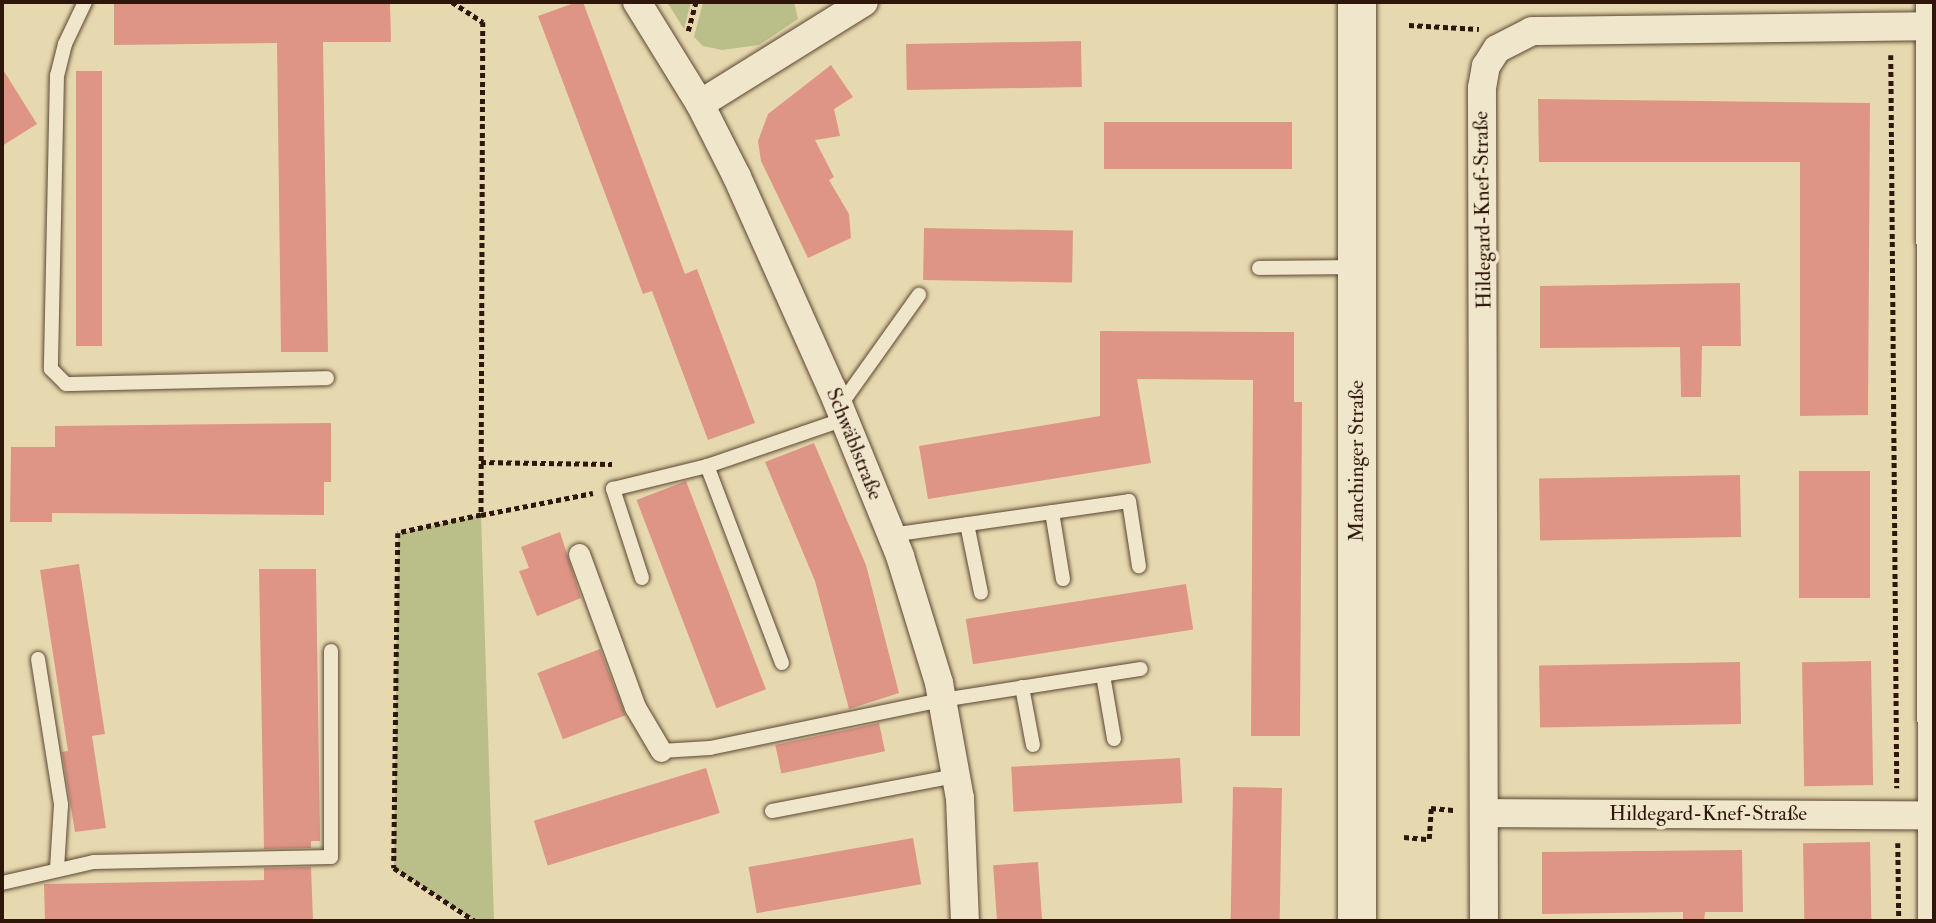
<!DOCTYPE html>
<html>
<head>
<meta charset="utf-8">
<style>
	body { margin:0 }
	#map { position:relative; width:1936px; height:923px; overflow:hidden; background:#e7d9af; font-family:"IM FELL Double Pica",serif }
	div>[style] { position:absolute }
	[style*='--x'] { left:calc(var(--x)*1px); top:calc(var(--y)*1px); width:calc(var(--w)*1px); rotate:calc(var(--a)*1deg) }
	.green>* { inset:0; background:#babe88 }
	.building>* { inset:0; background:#de9586; transform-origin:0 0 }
	.path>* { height:4.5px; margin-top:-2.25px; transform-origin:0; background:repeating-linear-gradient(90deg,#2e160a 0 5px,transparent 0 8.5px) }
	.roads { filter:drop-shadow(0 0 2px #5c4733) drop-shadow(0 0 2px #5c4733) }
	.service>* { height:14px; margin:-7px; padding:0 7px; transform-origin:7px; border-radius:7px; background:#efe6cb }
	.pedestrian>* { height:21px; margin:-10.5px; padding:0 10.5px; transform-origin:10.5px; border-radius:10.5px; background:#efe6cb }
	.minor>* { height:28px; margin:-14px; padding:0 14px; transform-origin:14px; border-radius:14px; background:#efe6cb }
	.secondary>* { height:38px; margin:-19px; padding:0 19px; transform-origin:19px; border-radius:19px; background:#efe6cb }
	span { translate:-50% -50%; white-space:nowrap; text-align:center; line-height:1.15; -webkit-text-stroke:7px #efe6cb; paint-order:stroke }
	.street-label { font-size:21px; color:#2e160a }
	.frame { position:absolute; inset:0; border:4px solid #2e160a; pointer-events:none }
</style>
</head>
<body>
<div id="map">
	<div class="green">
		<i style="clip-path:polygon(667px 2px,691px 2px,684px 29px)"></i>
		<i style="clip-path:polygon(703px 2px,794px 2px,798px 19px,759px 45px,722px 50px,703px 46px,694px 37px)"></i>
		<i style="clip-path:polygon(481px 515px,494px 921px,475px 921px,394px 868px,398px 533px)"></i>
	</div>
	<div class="building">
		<i style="clip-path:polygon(114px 2px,390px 2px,391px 42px,323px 42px,328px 352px,281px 352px,277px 43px,114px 45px)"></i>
		<i style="clip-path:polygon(577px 2px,583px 2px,685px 274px,697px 269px,755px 423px,708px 440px,652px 291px,643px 294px,538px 16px)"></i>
		<i style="left:1081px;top:41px;width:46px;height:175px;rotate:89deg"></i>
		<i style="clip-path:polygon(831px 65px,853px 97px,834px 109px,840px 136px,815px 140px,834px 177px,829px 180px,849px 214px,851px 238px,808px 258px,761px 161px,758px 141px,768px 114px)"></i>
		<i style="clip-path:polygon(2px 68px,37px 124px,2px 146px)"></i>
		<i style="left:76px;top:71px;width:26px;height:275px"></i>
		<i style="clip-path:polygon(1538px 99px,1870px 103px,1868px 415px,1800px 416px,1800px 162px,1539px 162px)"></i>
		<i style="left:1292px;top:122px;width:47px;height:188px;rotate:90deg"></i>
		<i style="left:924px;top:228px;width:149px;height:52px;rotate:1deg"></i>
		<i style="clip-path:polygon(1740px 283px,1741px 346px,1702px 346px,1701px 397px,1681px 397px,1680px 347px,1540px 348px,1540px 286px)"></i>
		<i style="clip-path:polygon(1100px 331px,1294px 332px,1294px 402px,1302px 402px,1300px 736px,1251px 736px,1253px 380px,1137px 379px,1151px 463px,928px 499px,919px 446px,1100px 416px)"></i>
		<i style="clip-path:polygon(331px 423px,331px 482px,324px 482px,324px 515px,52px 513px,52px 522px,10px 522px,11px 447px,55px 447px,55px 426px)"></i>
		<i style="clip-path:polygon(814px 443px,866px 565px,899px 693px,849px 709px,815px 581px,765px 462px)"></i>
		<i style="left:1799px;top:471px;width:71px;height:127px"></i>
		<i style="left:1740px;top:475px;width:62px;height:201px;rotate:89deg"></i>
		<i style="left:686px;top:481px;width:223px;height:53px;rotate:69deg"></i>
		<i style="clip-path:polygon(560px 532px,581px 598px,537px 616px,519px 571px,529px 568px,521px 547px)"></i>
		<i style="clip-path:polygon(79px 564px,105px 734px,92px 736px,106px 828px,75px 832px,62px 752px,68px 751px,40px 570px)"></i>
		<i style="clip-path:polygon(259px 569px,316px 569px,320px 841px,311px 841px,311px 848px,264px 849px)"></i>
		<i style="left:1186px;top:584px;width:46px;height:223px;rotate:81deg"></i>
		<i style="left:600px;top:649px;width:71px;height:67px;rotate:69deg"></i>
		<i style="left:1871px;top:661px;width:124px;height:69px;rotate:89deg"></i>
		<i style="left:1740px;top:662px;width:62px;height:201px;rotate:89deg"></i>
		<i style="left:879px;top:723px;width:29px;height:106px;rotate:78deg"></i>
		<i style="left:1180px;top:758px;width:45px;height:169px;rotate:87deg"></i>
		<i style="left:706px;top:768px;width:47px;height:180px;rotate:73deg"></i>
		<i style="left:1233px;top:787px;width:49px;height:134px;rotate:1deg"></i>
		<i style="left:913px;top:838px;width:47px;height:167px;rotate:80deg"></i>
		<i style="left:1870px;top:842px;width:79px;height:67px;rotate:89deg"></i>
		<i style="clip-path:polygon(1742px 850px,1743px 912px,1705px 912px,1704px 921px,1683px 921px,1683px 912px,1542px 914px,1542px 852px)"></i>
		<i style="left:1038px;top:862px;width:59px;height:45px;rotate:86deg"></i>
		<i style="clip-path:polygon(311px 867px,313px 921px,45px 921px,44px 884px,264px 880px,264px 868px)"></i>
	</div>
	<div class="path">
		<i style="--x:452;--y:2;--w:37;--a:33"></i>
		<i style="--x:483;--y:22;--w:493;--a:90.2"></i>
		<i style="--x:481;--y:515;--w:85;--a:167.8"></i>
		<i style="--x:398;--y:533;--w:335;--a:90.7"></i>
		<i style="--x:394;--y:868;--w:97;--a:33.2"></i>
		<i style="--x:1409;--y:25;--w:70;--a:3.3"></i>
		<i style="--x:688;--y:31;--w:30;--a:-75"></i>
		<i style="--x:1891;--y:55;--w:733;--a:89.53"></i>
		<i style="--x:481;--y:462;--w:131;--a:0.9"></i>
		<i style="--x:481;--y:515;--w:114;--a:-11.1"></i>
		<i style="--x:1404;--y:837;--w:25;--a:5"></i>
		<i style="--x:1429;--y:839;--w:31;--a:-86"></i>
		<i style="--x:1431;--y:808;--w:25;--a:5"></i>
		<i style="--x:1898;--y:843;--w:78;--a:89.3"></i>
	</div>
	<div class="roads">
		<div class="service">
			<i style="--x:85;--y:2;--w:47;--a:115.5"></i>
			<i style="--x:65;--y:44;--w:32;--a:104"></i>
			<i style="--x:57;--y:75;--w:294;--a:91.2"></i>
			<i style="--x:51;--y:369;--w:21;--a:45"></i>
			<i style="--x:66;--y:384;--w:261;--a:-1.3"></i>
			<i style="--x:1259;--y:268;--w:96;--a:-0.6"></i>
			<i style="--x:839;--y:407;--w:138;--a:-54.5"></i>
			<i style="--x:1052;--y:512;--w:68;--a:80.7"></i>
			<i style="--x:967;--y:524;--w:70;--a:78.5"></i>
			<i style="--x:891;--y:535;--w:240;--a:-8.1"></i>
			<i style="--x:1129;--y:501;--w:66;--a:81.3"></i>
			<i style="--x:642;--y:578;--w:94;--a:-108"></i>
			<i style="--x:613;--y:489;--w:97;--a:-13.7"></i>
			<i style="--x:38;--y:659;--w:148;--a:81"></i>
			<i style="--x:61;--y:805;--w:64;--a:93.6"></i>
			<i style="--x:782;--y:663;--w:211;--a:-110.8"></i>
			<i style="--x:707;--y:466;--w:145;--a:-18.9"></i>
			<i style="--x:1103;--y:675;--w:65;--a:80.2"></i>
			<i style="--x:1022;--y:687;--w:59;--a:79.3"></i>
			<i style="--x:661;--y:751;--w:49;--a:-3.5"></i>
			<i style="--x:710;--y:748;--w:237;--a:-11.7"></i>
			<i style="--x:942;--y:700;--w:201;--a:-8.9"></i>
			<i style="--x:772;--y:811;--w:187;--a:-10.8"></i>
			<i style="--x:2;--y:883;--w:94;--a:-12.9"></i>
			<i style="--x:94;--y:862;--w:237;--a:-1.2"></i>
			<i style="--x:331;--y:857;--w:206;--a:-90"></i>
		</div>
		<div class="pedestrian">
			<i style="--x:579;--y:554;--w:163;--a:69.9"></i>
			<i style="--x:635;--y:707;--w:51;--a:59.4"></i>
		</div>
		<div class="minor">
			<i style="--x:637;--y:2;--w:120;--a:58.3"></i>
			<i style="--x:700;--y:104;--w:82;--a:63.1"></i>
			<i style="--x:737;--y:177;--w:232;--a:65.9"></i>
			<i style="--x:832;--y:389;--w:180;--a:67.8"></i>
			<i style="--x:900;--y:556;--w:133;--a:72.9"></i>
			<i style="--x:939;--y:683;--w:117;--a:79.7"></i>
			<i style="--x:960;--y:798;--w:123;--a:87.7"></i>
			<i style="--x:1930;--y:2;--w:919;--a:89.88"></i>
			<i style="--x:700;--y:104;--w:193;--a:-31.9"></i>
			<i style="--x:1485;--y:813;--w:445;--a:0.3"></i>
			<i style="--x:1484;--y:921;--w:833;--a:-90.14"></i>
			<i style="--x:1482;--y:88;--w:22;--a:-80"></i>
			<i style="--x:1486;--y:66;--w:20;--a:-57"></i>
			<i style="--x:1497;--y:49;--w:39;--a:-27"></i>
			<i style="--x:1532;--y:31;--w:398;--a:-0.7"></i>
		</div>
		<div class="secondary">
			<i style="--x:1357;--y:921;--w:919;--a:-90"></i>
		</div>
	</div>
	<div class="street-label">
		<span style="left:1483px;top:210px;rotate:-91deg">Hildegard-Knef-Straße</span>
		<span style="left:854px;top:444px;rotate:68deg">Schwäblstraße</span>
		<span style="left:1357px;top:461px;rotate:-90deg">Manchinger Straße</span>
		<span style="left:1708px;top:814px">Hildegard-Knef-Straße</span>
	</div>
	<div class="frame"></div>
</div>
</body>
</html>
